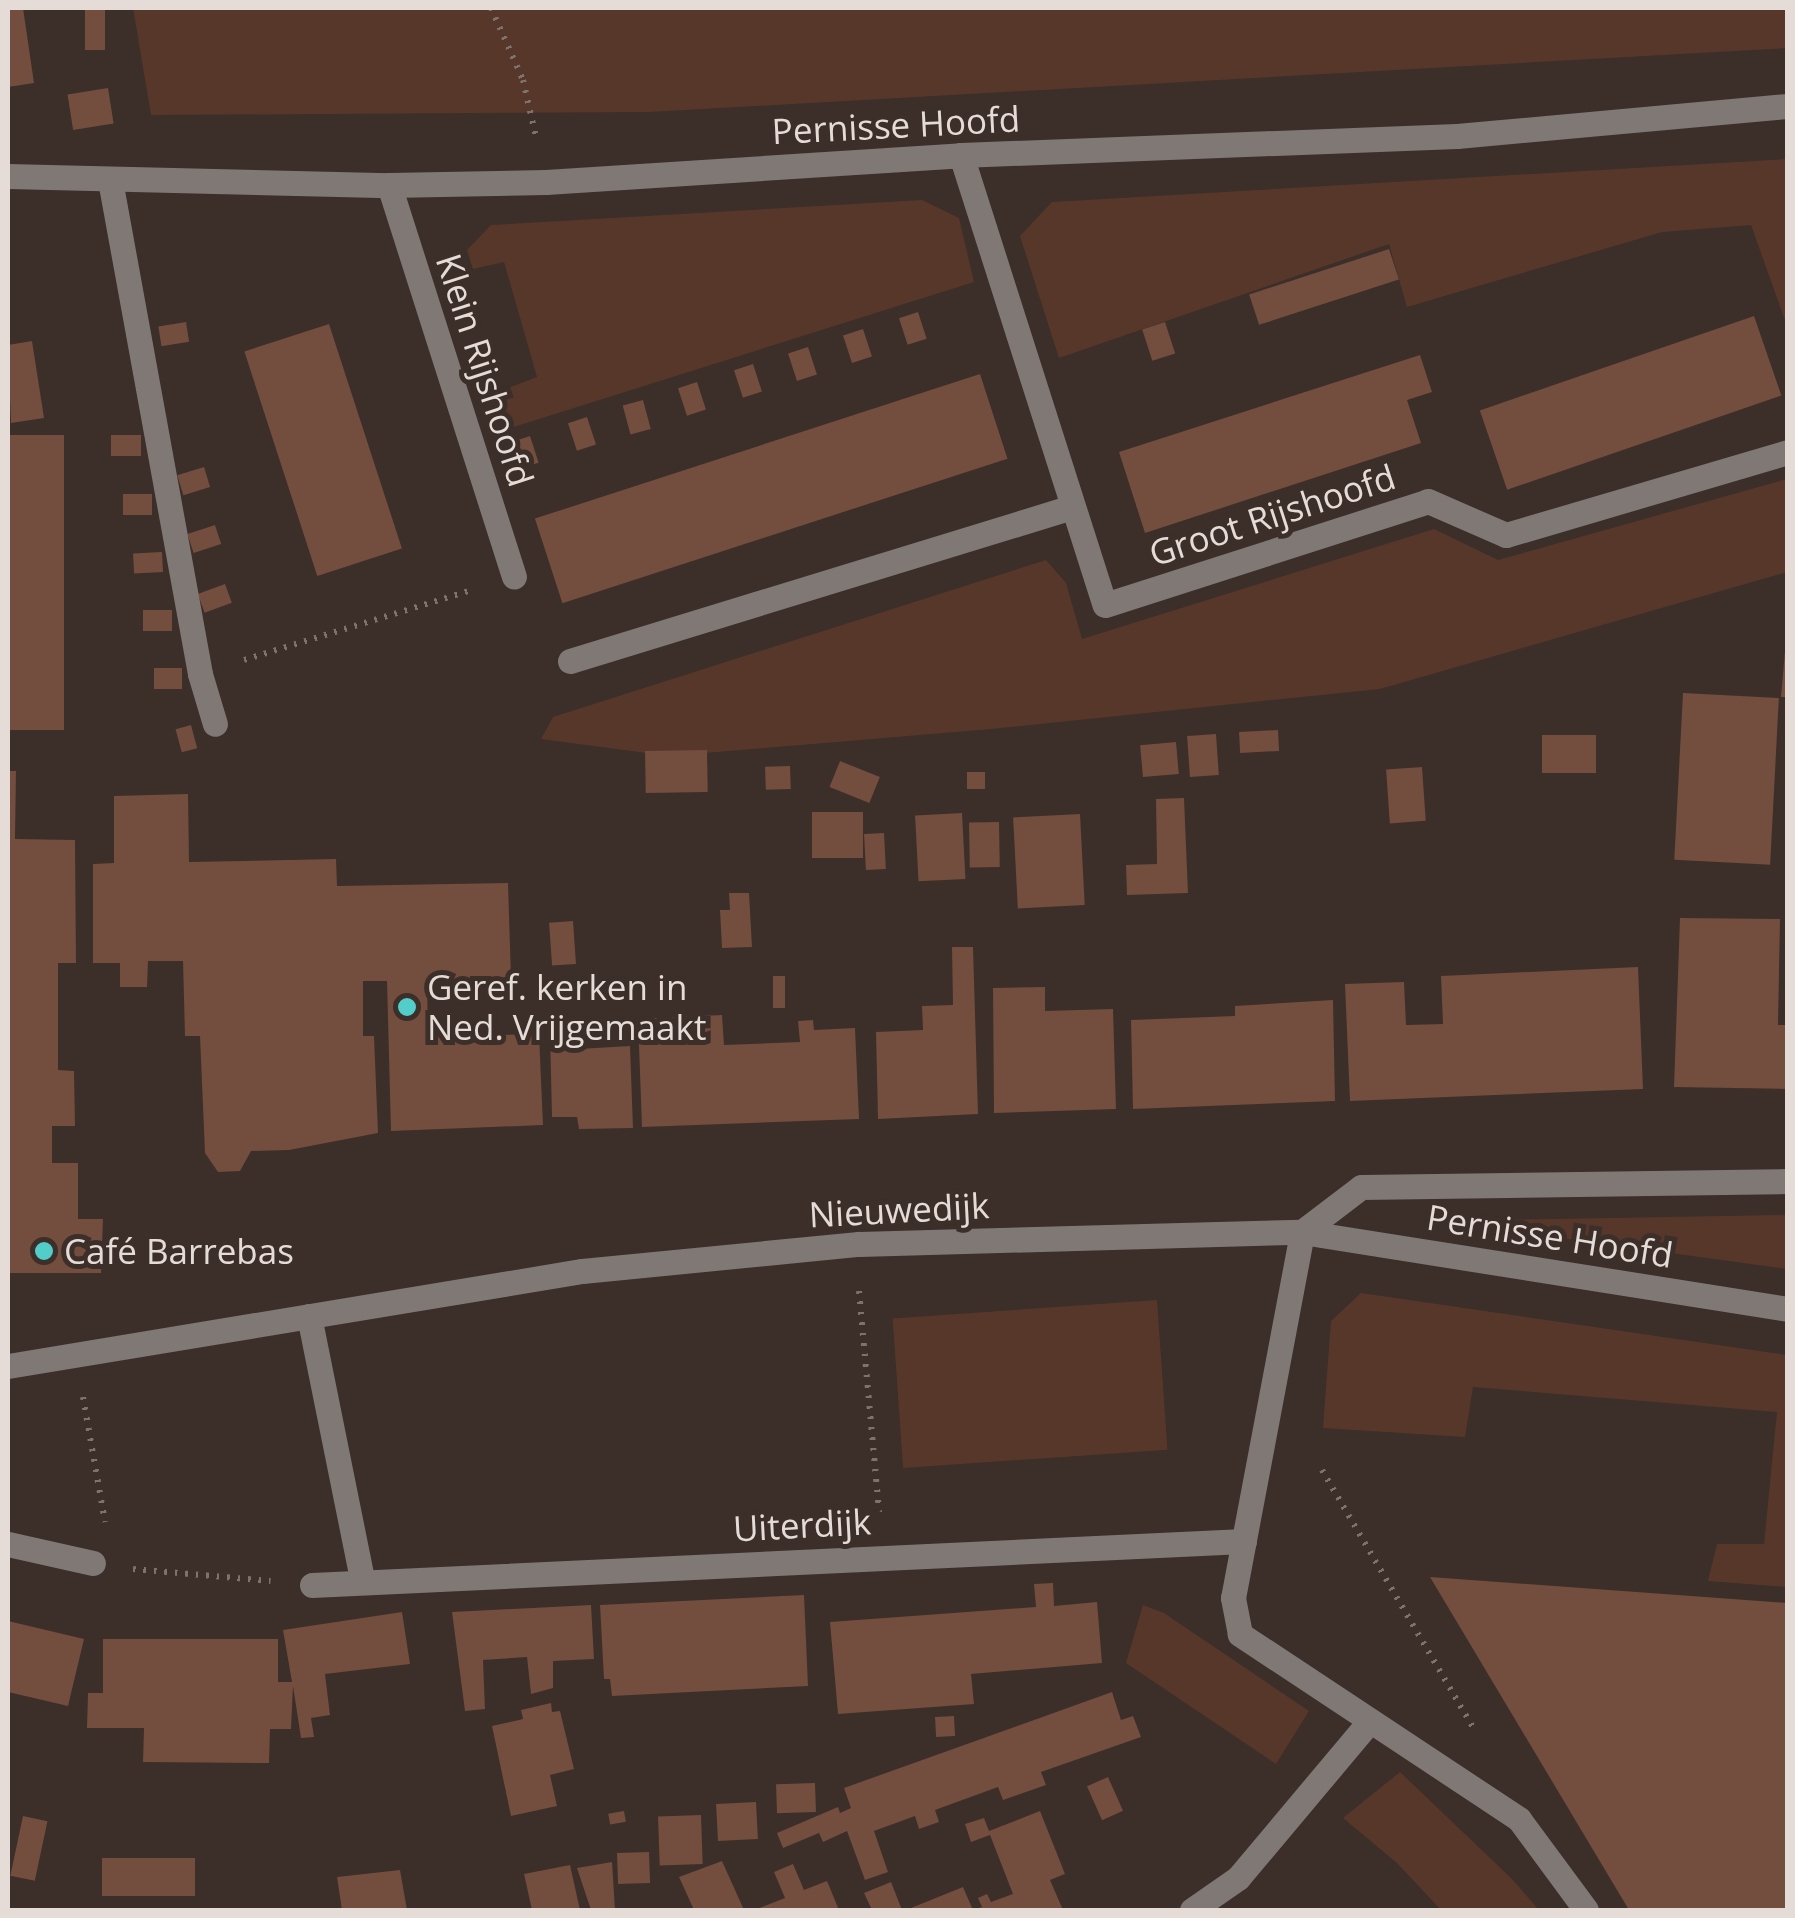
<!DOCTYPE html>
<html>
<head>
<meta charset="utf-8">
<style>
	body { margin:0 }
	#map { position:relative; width:1795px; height:1918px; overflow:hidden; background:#3c2e29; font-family:"Open Sans",sans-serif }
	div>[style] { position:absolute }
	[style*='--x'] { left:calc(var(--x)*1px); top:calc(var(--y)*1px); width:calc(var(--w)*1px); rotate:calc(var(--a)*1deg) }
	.green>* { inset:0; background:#57372a; transform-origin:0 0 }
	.building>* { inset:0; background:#734d3e; transform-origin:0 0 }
	.path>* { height:6px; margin-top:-3px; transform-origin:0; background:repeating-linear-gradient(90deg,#7e726e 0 2.5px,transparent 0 10.5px) }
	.minor>* { height:25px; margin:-12.5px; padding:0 12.5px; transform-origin:12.5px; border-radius:12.5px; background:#7f7875 }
	.dots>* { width:28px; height:28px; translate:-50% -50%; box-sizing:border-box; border:5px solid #3c2e29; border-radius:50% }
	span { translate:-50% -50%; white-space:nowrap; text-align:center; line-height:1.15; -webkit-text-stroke:10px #3c2e29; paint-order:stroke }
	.street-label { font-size:35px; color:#e5dcd8 }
	.poi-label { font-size:35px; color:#e5dcd8 }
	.left { translate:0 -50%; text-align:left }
	.frame { position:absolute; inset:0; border:10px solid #e5dcd8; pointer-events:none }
</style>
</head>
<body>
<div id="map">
	<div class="green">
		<i style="clip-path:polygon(133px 8px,1787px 8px,1788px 48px,649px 112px,151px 115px)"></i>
		<i style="clip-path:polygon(1787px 159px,1787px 326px,1751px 225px,1662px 232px,1407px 307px,1389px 244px,1059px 358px,1020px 236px,1052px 202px)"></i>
		<i style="clip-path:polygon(922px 200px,959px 218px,974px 282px,504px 430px,495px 393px,537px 377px,504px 262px,473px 269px,467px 250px,491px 225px)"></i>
		<i style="clip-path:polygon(1787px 479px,1787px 572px,1380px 689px,991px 729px,669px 756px,541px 739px,553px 717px,1046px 560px,1066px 583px,1082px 639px,1434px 529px,1498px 560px)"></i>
		<i style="clip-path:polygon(1787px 1215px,1787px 1269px,1437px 1221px)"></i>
		<i style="clip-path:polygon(1361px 1293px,1787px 1355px,1787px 1587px,1708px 1581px,1717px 1544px,1764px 1544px,1777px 1412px,1473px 1387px,1465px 1437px,1323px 1428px,1331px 1321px)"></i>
		<i style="left:1157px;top:1300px;width:150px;height:265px;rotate:86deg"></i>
		<i style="clip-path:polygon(1143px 1605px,1164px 1613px,1309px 1711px,1276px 1764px,1126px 1663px)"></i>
		<i style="clip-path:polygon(1400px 1772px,1512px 1879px,1539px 1910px,1441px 1910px,1397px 1863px,1343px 1818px)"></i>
	</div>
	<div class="building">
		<i style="clip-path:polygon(8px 8px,23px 8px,34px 83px,8px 87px)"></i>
		<i style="left:85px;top:8px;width:20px;height:42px"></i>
		<i style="left:108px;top:88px;width:36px;height:41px;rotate:81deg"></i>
		<i style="left:1389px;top:249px;width:32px;height:147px;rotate:72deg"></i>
		<i style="left:918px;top:312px;width:28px;height:20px;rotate:72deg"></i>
		<i style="left:1754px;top:316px;width:84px;height:290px;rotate:71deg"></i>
		<i style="left:186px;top:322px;width:20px;height:28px;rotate:81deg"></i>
		<i style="left:1165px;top:322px;width:33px;height:24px;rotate:72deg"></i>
		<i style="left:329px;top:324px;width:236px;height:89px;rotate:72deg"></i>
		<i style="left:863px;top:329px;width:29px;height:21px;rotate:72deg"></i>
		<i style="clip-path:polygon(32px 341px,44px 418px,11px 423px,8px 345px)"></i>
		<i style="left:808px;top:347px;width:29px;height:21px;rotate:72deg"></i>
		<i style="clip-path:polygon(1420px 355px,1432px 392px,1407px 400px,1421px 443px,1145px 533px,1119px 452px)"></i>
		<i style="left:753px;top:364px;width:29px;height:20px;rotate:72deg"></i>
		<i style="left:980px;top:374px;width:89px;height:468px;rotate:72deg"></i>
		<i style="left:697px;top:382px;width:29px;height:20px;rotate:72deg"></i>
		<i style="left:643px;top:400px;width:30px;height:21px;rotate:75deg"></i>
		<i style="left:587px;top:417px;width:29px;height:20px;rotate:72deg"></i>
		<i style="left:8px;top:435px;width:56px;height:295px"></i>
		<i style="left:111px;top:435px;width:30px;height:21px"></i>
		<i style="left:530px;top:436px;width:28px;height:21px;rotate:72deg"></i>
		<i style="left:204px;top:467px;width:21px;height:28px;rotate:73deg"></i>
		<i style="left:123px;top:494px;width:29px;height:21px"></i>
		<i style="left:215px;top:525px;width:20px;height:29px;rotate:72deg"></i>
		<i style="left:162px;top:552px;width:20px;height:29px;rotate:87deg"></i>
		<i style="left:225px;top:584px;width:20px;height:29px;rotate:70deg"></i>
		<i style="left:143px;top:610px;width:29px;height:21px"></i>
		<i style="clip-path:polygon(1785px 651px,1788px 651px,1788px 697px,1781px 697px)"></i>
		<i style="left:154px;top:668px;width:28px;height:21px"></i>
		<i style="left:1683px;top:693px;width:96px;height:167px;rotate:3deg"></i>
		<i style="left:191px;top:725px;width:24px;height:16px;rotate:75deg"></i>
		<i style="left:1278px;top:730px;width:21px;height:39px;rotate:87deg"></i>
		<i style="left:1216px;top:734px;width:41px;height:29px;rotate:86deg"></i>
		<i style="left:1596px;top:735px;width:38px;height:54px;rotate:90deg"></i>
		<i style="left:1176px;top:742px;width:32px;height:36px;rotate:85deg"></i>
		<i style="left:707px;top:750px;width:42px;height:62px;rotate:89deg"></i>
		<i style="left:840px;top:761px;width:43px;height:28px;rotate:22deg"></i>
		<i style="left:790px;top:766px;width:23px;height:25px;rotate:88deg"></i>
		<i style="left:1422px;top:767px;width:54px;height:36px;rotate:86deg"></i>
		<i style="clip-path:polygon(8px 771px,16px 771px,15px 839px,75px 840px,76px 963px,58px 963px,58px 1070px,74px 1071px,75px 1126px,52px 1126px,52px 1163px,78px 1163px,78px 1219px,103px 1219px,101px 1273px,8px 1273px)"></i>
		<i style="left:967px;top:772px;width:18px;height:17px"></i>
		<i style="clip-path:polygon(188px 794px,189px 862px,336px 859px,337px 886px,508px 883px,511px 978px,427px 979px,428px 1037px,539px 1034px,543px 1125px,391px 1131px,387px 981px,363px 981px,363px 1036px,374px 1036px,378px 1133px,289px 1150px,251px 1151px,240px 1171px,218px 1172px,205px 1153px,200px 1036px,185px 1036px,183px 961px,148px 961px,147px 987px,120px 987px,120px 963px,93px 963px,93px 864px,114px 863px,114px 796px)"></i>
		<i style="clip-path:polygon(1184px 798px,1188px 893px,1127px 895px,1126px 865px,1157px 864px,1156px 799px)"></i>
		<i style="left:812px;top:812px;width:51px;height:46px"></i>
		<i style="left:962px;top:813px;width:66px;height:47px;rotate:87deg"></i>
		<i style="left:1080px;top:814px;width:91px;height:67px;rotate:87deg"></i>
		<i style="left:999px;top:822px;width:45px;height:30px;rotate:89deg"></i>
		<i style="left:884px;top:833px;width:36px;height:20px;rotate:87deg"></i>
		<i style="clip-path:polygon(729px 893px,749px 893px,752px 947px,722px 948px,720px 910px,730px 910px)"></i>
		<i style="clip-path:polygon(1680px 918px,1780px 919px,1778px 1025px,1788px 1025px,1788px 1089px,1674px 1087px)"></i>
		<i style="left:573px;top:921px;width:43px;height:24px;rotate:86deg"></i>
		<i style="clip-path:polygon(952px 947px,973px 947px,978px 1114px,878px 1119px,876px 1032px,923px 1030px,922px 1006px,953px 1005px)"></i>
		<i style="clip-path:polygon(1638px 967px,1643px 1089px,1350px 1101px,1345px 984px,1404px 982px,1406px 1025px,1443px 1024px,1441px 976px)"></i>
		<i style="left:773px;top:976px;width:12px;height:32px"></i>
		<i style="clip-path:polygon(1045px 987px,1045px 1011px,1113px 1009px,1116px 1109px,994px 1113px,993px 988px)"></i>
		<i style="clip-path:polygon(1333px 1000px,1335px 1101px,1133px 1109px,1131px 1020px,1235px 1016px,1235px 1006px)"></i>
		<i style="clip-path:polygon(722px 1015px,724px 1045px,800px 1042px,798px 1021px,813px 1020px,814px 1030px,855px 1028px,859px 1119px,642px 1127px,638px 1019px)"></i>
		<i style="clip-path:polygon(578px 1032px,578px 1049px,630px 1046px,633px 1128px,579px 1129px,577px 1117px,552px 1117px,550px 1033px)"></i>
		<i style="clip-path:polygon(1430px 1577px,1788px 1603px,1788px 1910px,1629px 1910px)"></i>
		<i style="clip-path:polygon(1053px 1583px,1054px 1606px,1097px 1602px,1102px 1663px,971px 1674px,974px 1704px,838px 1714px,830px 1622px,1036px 1607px,1034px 1584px)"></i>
		<i style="clip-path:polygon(804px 1595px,808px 1686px,612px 1696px,610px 1679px,604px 1679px,600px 1605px)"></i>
		<i style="clip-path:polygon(591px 1605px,594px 1659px,553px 1661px,553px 1688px,531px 1694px,527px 1657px,483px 1660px,485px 1709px,465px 1711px,452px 1612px)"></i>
		<i style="clip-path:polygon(402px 1612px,410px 1664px,325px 1674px,330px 1715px,311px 1718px,314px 1737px,301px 1738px,293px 1686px,291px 1729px,270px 1729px,269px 1763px,143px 1762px,144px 1728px,87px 1728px,88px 1693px,103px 1693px,103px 1639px,278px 1639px,278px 1682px,292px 1682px,283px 1630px)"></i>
		<i style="clip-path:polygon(8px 1621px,84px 1639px,68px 1706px,8px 1692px)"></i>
		<i style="clip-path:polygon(1112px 1692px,1121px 1720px,1133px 1716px,1141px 1737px,1041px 1772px,1046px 1785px,1003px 1800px,998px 1787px,935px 1810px,939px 1822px,919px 1829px,915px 1816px,874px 1831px,888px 1872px,865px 1880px,847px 1831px,823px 1842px,819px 1833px,783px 1848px,777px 1833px,838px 1807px,840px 1813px,851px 1808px,844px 1788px)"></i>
		<i style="clip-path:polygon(551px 1703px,552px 1712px,560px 1711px,574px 1769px,550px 1775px,557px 1806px,511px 1816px,492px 1726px,523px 1719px,521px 1710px)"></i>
		<i style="left:954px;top:1716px;width:20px;height:19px;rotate:87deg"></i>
		<i style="left:1108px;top:1777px;width:37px;height:23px;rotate:66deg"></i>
		<i style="left:815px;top:1783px;width:29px;height:39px;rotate:88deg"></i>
		<i style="left:756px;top:1802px;width:37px;height:40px;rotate:87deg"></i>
		<i style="left:624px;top:1811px;width:11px;height:16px;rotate:80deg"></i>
		<i style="clip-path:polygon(1040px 1811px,1065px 1874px,1050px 1880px,1063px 1910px,973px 1910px,982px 1907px,978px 1898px,987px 1894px,991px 1902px,1013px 1894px,990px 1835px,971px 1842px,965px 1824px,984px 1818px,989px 1831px)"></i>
		<i style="left:701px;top:1815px;width:49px;height:43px;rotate:88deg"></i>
		<i style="left:23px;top:1816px;width:25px;height:61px;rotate:12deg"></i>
		<i style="left:649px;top:1852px;width:31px;height:32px;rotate:88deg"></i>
		<i style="left:102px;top:1858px;width:93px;height:38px"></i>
		<i style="clip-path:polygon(722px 1861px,744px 1910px,694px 1910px,679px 1877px)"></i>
		<i style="clip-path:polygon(612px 1862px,615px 1910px,591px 1910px,577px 1868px)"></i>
		<i style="clip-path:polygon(793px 1864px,804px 1890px,827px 1881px,839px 1910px,754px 1910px,785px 1898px,774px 1872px)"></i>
		<i style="clip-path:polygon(570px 1865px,580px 1910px,532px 1910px,524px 1874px)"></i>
		<i style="clip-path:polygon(400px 1870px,407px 1910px,342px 1910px,337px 1877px)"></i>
		<i style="clip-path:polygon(891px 1882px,902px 1910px,872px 1910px,864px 1893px)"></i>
		<i style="clip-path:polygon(963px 1887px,973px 1910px,906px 1910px)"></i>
	</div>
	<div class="path">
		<i style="--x:491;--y:8;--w:79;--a:66"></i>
		<i style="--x:523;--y:80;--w:58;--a:77.2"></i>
		<i style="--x:244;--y:660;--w:238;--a:-17.1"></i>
		<i style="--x:859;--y:1291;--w:222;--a:84.8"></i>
		<i style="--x:83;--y:1397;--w:127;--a:80"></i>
		<i style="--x:1322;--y:1470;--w:304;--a:59.6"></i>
		<i style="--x:133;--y:1569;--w:138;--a:5"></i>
	</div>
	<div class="minor">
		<i style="--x:961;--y:155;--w:472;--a:72.3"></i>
		<i style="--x:1105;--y:605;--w:339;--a:-17.8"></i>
		<i style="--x:1428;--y:501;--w:85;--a:23.6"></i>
		<i style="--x:1506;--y:535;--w:294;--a:-16.4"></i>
		<i style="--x:8;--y:176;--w:381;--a:1.4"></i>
		<i style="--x:389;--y:185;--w:157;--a:-1.1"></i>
		<i style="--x:546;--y:182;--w:416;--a:-3.7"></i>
		<i style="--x:961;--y:155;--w:496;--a:-2.2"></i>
		<i style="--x:1457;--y:136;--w:332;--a:-5.2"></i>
		<i style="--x:110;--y:180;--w:502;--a:79.67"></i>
		<i style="--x:200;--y:674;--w:52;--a:73.3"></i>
		<i style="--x:389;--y:185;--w:411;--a:72.3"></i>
		<i style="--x:570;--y:661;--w:525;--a:-17.05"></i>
		<i style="--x:309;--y:1316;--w:269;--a:78.6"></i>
		<i style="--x:8;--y:1366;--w:582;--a:-9.4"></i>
		<i style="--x:582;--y:1271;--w:278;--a:-5.6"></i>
		<i style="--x:859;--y:1244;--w:443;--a:-1.6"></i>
		<i style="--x:1302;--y:1232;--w:74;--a:-37.3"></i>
		<i style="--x:1361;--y:1187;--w:427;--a:-0.8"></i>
		<i style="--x:8;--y:1544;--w:87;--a:12.6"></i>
		<i style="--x:312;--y:1585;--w:933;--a:-2.7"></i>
		<i style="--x:1192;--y:1910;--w:56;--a:-34.8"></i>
		<i style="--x:1238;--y:1878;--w:204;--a:-50"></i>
		<i style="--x:1586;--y:1910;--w:113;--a:-126.4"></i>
		<i style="--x:1519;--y:1819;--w:335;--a:-146.5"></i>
		<i style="--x:1240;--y:1634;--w:37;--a:-101"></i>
		<i style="--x:1233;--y:1598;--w:372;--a:-79.3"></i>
		<i style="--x:1302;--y:1232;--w:492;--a:9"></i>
	</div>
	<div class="dots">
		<i style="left:407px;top:1007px;background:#53cdca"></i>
		<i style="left:44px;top:1251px;background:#53cdca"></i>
	</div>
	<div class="street-label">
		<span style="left:896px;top:125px;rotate:-3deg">Pernisse Hoofd</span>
		<span style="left:485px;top:370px;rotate:72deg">Klein Rijshoofd</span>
		<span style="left:1272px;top:515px;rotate:-18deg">Groot Rijshoofd</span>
		<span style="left:899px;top:1210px;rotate:-3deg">Nieuwedijk</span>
		<span style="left:1550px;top:1236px;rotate:9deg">Pernisse Hoofd</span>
		<span style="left:802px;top:1525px;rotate:-3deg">Uiterdijk</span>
	</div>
	<div class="poi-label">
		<span class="left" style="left:427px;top:1007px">Geref. kerken in<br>Ned. Vrijgemaakt</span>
		<span class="left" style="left:64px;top:1251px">Café Barrebas</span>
	</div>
	<div class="frame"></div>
</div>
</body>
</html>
